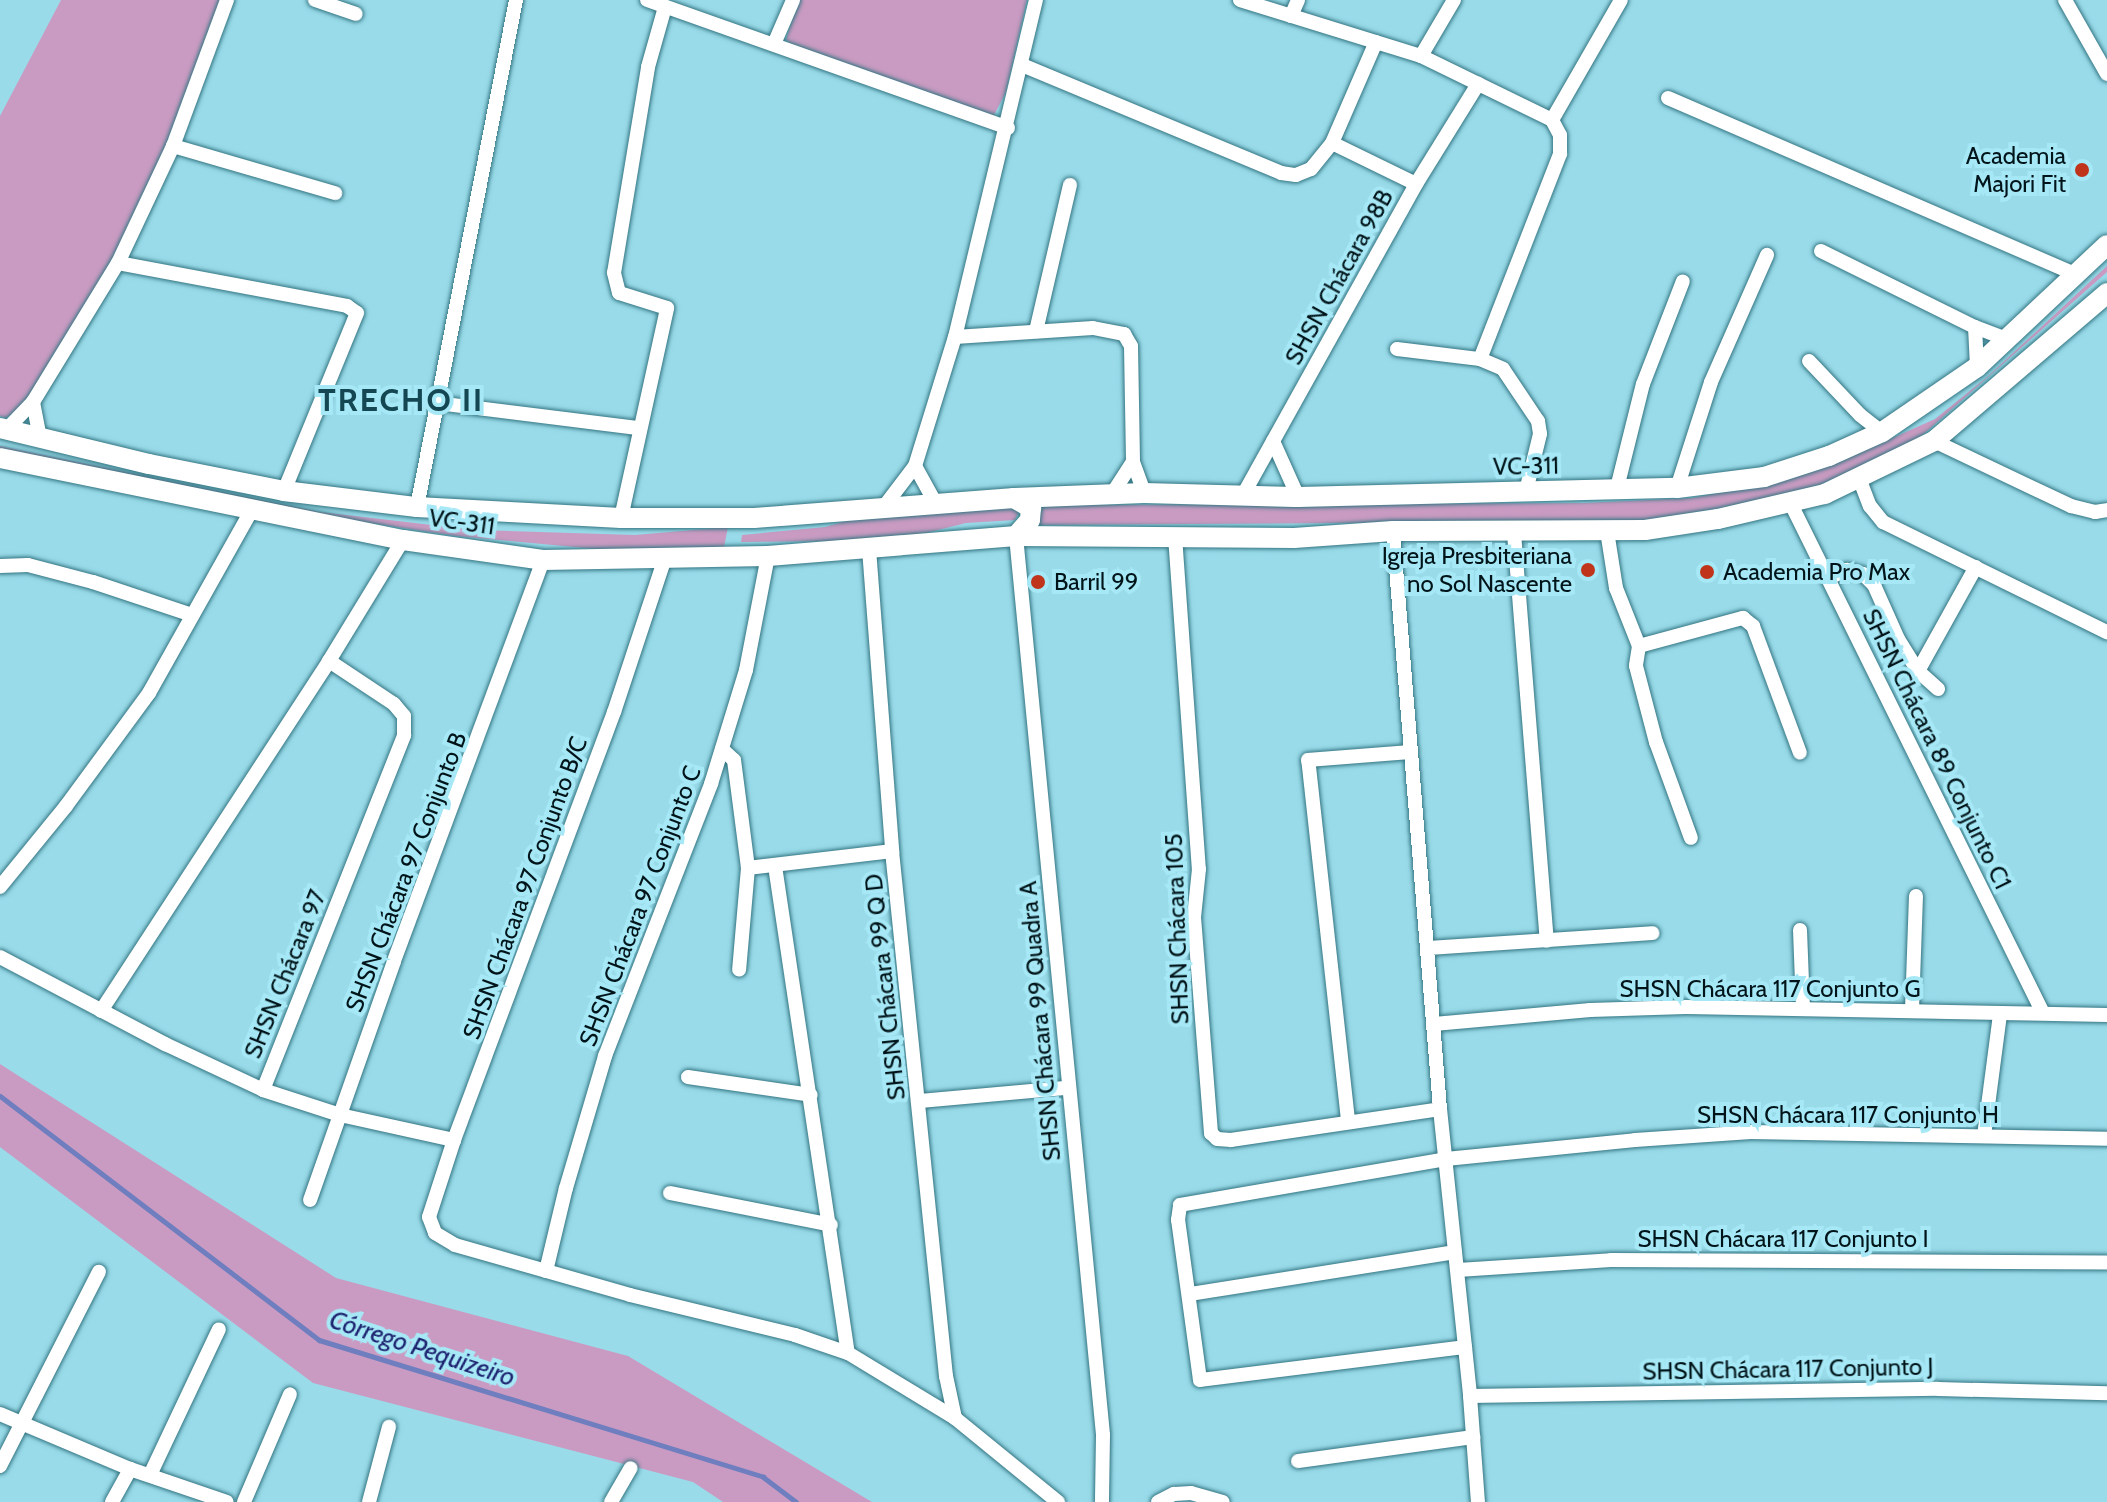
<!DOCTYPE html>
<html>
<head>
<meta charset="utf-8">
<style>
	body { margin:0 }
	#map { position:relative; width:2107px; height:1502px; overflow:hidden; background:#99dbe9; font-family:Cabin,sans-serif }
	div>[style] { position:absolute }
	[style*='--x'] { left:calc(var(--x)*1px); top:calc(var(--y)*1px); width:calc(var(--w)*1px); rotate:calc(var(--a)*1deg) }
	.green>* { inset:0; background:#ca9bc2 }
	.stream>* { height:5px; margin:-2.5px; padding:0 2.5px; transform-origin:2.5px; border-radius:2.5px; background:#6e7ebe }
	.roads { filter:drop-shadow(0 0 2px #347582) drop-shadow(0 0 2px #347582) }
	.minor>* { height:14px; margin:-7px; padding:0 7px; transform-origin:7px; border-radius:7px; background:#fff }
	.secondary>* { height:20px; margin:-10px; padding:0 10px; transform-origin:10px; border-radius:10px; background:#fff }
	.dots>* { width:22px; height:22px; translate:-50% -50%; box-sizing:border-box; border:4px solid #a6e8f6; border-radius:50% }
	span { translate:-50% -50%; white-space:nowrap; text-align:center; line-height:1.15; -webkit-text-stroke:8px #a6e8f6; paint-order:stroke }
	.poi-label { font-size:24px; color:#001419 }
	.right { translate:-100% -50%; text-align:right }
	.left { translate:0 -50%; text-align:left }
	.street-label { font-size:24px; color:#001419 }
	.water-label { font-size:26px; color:#1e2470; font-style:italic }
	.district-label { font-size:32px; color:#144751; font-weight:700; letter-spacing:2px }
</style>
</head>
<body>
<div id="map">
	<div class="green">
		<i style="clip-path:polygon(61px 0,227px 0,118px 263px,33px 402px,5px 418px,0 416px,0 116px)"></i>
		<i style="clip-path:polygon(799px 0,1027px 0,1006px 92px,992px 119px,793px 48px,786px 39px)"></i>
		<i style="clip-path:polygon(2107px 266px,2107px 272px,1909px 447px,1803px 495px,1639px 521px,1036px 525px,1037px 505px,1583px 503px,1692px 498px,1785px 480px,1830px 466px,1935px 419px,1987px 377px)"></i>
		<i style="clip-path:polygon(0 446px,321px 512px,474px 530px,635px 535px,728px 527px,724px 547px,627px 552px,456px 536px,263px 507px,0 451px)"></i>
		<i style="clip-path:polygon(1009px 508px,1019px 511px,1015px 520px,966px 523px,926px 533px,840px 541px,741px 542px,742px 535px,825px 527px,853px 519px)"></i>
		<i style="clip-path:polygon(0 1064px,336px 1278px,628px 1356px,872px 1502px,723px 1502px,693px 1482px,313px 1383px,0 1147px)"></i>
	</div>
	<div class="stream">
		<i style="--x:0;--y:1096;--w:402;--a:37.4"></i>
		<i style="--x:319;--y:1340;--w:465;--a:17.1"></i>
		<i style="--x:763;--y:1477;--w:41;--a:37.1"></i>
	</div>
	<div class="roads">
		<div class="minor">
			<i style="--x:315;--y:0;--w:43;--a:18.9"></i>
			<i style="--x:647;--y:0;--w:383;--a:19.5"></i>
			<i style="--x:1240;--y:0;--w:189;--a:17.2"></i>
			<i style="--x:1421;--y:56;--w:146;--a:26"></i>
			<i style="--x:1552;--y:120;--w:17;--a:62"></i>
			<i style="--x:1560;--y:135;--w:19;--a:90"></i>
			<i style="--x:1560;--y:154;--w:220;--a:111.3"></i>
			<i style="--x:2065;--y:0;--w:85;--a:60.4"></i>
			<i style="--x:1291;--y:16;--w:17;--a:-66"></i>
			<i style="--x:774;--y:44;--w:48;--a:-66.6"></i>
			<i style="--x:1421;--y:56;--w:65;--a:-59.5"></i>
			<i style="--x:1022;--y:65;--w:281;--a:22.6"></i>
			<i style="--x:1281;--y:173;--w:15;--a:8"></i>
			<i style="--x:1296;--y:175;--w:16;--a:-22"></i>
			<i style="--x:1311;--y:169;--w:33;--a:-51"></i>
			<i style="--x:1332;--y:143;--w:110;--a:-66.5"></i>
			<i style="--x:1668;--y:98;--w:443;--a:23.4"></i>
			<i style="--x:1552;--y:120;--w:138;--a:-60.1"></i>
			<i style="--x:1332;--y:143;--w:93;--a:26"></i>
			<i style="--x:173;--y:146;--w:169;--a:16.2"></i>
			<i style="--x:1821;--y:251;--w:172;--a:26.3"></i>
			<i style="--x:1975;--y:327;--w:36;--a:21"></i>
			<i style="--x:118;--y:263;--w:233;--a:10.6"></i>
			<i style="--x:347;--y:306;--w:12;--a:35"></i>
			<i style="--x:357;--y:313;--w:192;--a:112.3"></i>
			<i style="--x:1975;--y:327;--w:40;--a:87.1"></i>
			<i style="--x:1036;--y:331;--w:150;--a:-76.9"></i>
			<i style="--x:955;--y:337;--w:138;--a:-3.7"></i>
			<i style="--x:1093;--y:328;--w:32;--a:11"></i>
			<i style="--x:1124;--y:334;--w:14;--a:60"></i>
			<i style="--x:1131;--y:346;--w:116;--a:89"></i>
			<i style="--x:1133;--y:462;--w:33;--a:70"></i>
			<i style="--x:1397;--y:349;--w:84;--a:6.9"></i>
			<i style="--x:1480;--y:359;--w:25;--a:23"></i>
			<i style="--x:1503;--y:369;--w:63;--a:56.1"></i>
			<i style="--x:1538;--y:421;--w:13;--a:81"></i>
			<i style="--x:1540;--y:434;--w:59;--a:103.8"></i>
			<i style="--x:1809;--y:361;--w:74;--a:46.6"></i>
			<i style="--x:1860;--y:415;--w:28;--a:38"></i>
			<i style="--x:33;--y:402;--w:37;--a:79"></i>
			<i style="--x:437;--y:403;--w:203;--a:7.1"></i>
			<i style="--x:6;--y:430;--w:39;--a:-46"></i>
			<i style="--x:33;--y:402;--w:163;--a:-58.6"></i>
			<i style="--x:118;--y:263;--w:129;--a:-64.8"></i>
			<i style="--x:173;--y:146;--w:156;--a:-69.7"></i>
			<i style="--x:1273;--y:441;--w:61;--a:65.9"></i>
			<i style="--x:1934;--y:441;--w:152;--a:25.4"></i>
			<i style="--x:2071;--y:506;--w:25;--a:14"></i>
			<i style="--x:2095;--y:512;--w:12;--a:-9"></i>
			<i style="--x:915;--y:466;--w:43;--a:61.1"></i>
			<i style="--x:1859;--y:478;--w:30;--a:69"></i>
			<i style="--x:1870;--y:506;--w:21;--a:51"></i>
			<i style="--x:1883;--y:522;--w:250;--a:26.2"></i>
			<i style="--x:1677;--y:488;--w:111;--a:-72.2"></i>
			<i style="--x:1711;--y:382;--w:139;--a:-66.2"></i>
			<i style="--x:1616;--y:492;--w:111;--a:-76"></i>
			<i style="--x:1643;--y:384;--w:110;--a:-68.8"></i>
			<i style="--x:1112;--y:494;--w:38;--a:-57"></i>
			<i style="--x:1243;--y:495;--w:356;--a:-60.9"></i>
			<i style="--x:1416;--y:184;--w:118;--a:-58.2"></i>
			<i style="--x:1791;--y:504;--w:568;--a:63.66"></i>
			<i style="--x:417;--y:507;--w:517;--a:-78.95"></i>
			<i style="--x:883;--y:508;--w:53;--a:-52.7"></i>
			<i style="--x:915;--y:466;--w:135;--a:-72.8"></i>
			<i style="--x:955;--y:337;--w:347;--a:-76.5"></i>
			<i style="--x:621;--y:518;--w:215;--a:-77.6"></i>
			<i style="--x:667;--y:308;--w:50;--a:-162.6"></i>
			<i style="--x:619;--y:293;--w:21;--a:-104"></i>
			<i style="--x:614;--y:273;--w:209;--a:-80.6"></i>
			<i style="--x:648;--y:67;--w:62;--a:-74.2"></i>
			<i style="--x:1393;--y:531;--w:580;--a:85.35"></i>
			<i style="--x:1440;--y:1109;--w:289;--a:84"></i>
			<i style="--x:1470;--y:1396;--w:106;--a:85.7"></i>
			<i style="--x:1607;--y:531;--w:58;--a:81"></i>
			<i style="--x:1616;--y:588;--w:62;--a:68.4"></i>
			<i style="--x:1639;--y:646;--w:108;--a:-15.1"></i>
			<i style="--x:1743;--y:618;--w:13;--a:39"></i>
			<i style="--x:1753;--y:626;--w:135;--a:69.7"></i>
			<i style="--x:1514;--y:533;--w:409;--a:85.4"></i>
			<i style="--x:1016;--y:536;--w:903;--a:84.47"></i>
			<i style="--x:1103;--y:1435;--w:67;--a:90.9"></i>
			<i style="--x:1175;--y:536;--w:334;--a:85.9"></i>
			<i style="--x:1199;--y:869;--w:48;--a:95.9"></i>
			<i style="--x:1194;--y:917;--w:217;--a:85.5"></i>
			<i style="--x:1211;--y:1133;--w:8;--a:45"></i>
			<i style="--x:1217;--y:1139;--w:14;--a:4"></i>
			<i style="--x:1231;--y:1140;--w:211;--a:-8.4"></i>
			<i style="--x:869;--y:549;--w:303;--a:85.6"></i>
			<i style="--x:892;--y:851;--w:528;--a:84.13"></i>
			<i style="--x:946;--y:1376;--w:43;--a:77.9"></i>
			<i style="--x:665;--y:558;--w:162;--a:108.3"></i>
			<i style="--x:614;--y:712;--w:457;--a:110.5"></i>
			<i style="--x:454;--y:1140;--w:81;--a:108"></i>
			<i style="--x:429;--y:1217;--w:17;--a:69"></i>
			<i style="--x:435;--y:1233;--w:23;--a:31"></i>
			<i style="--x:455;--y:1245;--w:182;--a:15.9"></i>
			<i style="--x:630;--y:1295;--w:170;--a:13.6"></i>
			<i style="--x:795;--y:1335;--w:56;--a:18.8"></i>
			<i style="--x:848;--y:1353;--w:125;--a:31.3"></i>
			<i style="--x:955;--y:1418;--w:133;--a:39.2"></i>
			<i style="--x:0;--y:566;--w:28;--a:-2"></i>
			<i style="--x:28;--y:565;--w:67;--a:14.7"></i>
			<i style="--x:93;--y:582;--w:104;--a:18.4"></i>
			<i style="--x:1828;--y:578;--w:21;--a:-23"></i>
			<i style="--x:1847;--y:570;--w:16;--a:14"></i>
			<i style="--x:1863;--y:574;--w:16;--a:45"></i>
			<i style="--x:1874;--y:585;--w:59;--a:66"></i>
			<i style="--x:1898;--y:639;--w:38;--a:58"></i>
			<i style="--x:1918;--y:671;--w:27;--a:42"></i>
			<i style="--x:1639;--y:646;--w:20;--a:99"></i>
			<i style="--x:1636;--y:666;--w:79;--a:75.3"></i>
			<i style="--x:1656;--y:742;--w:102;--a:70"></i>
			<i style="--x:1918;--y:671;--w:119;--a:-60.9"></i>
			<i style="--x:722;--y:749;--w:16;--a:43"></i>
			<i style="--x:734;--y:760;--w:109;--a:82.6"></i>
			<i style="--x:748;--y:868;--w:102;--a:95"></i>
			<i style="--x:775;--y:866;--w:492;--a:81.5"></i>
			<i style="--x:748;--y:868;--w:145;--a:-6.7"></i>
			<i style="--x:0;--y:887;--w:104;--a:-50.8"></i>
			<i style="--x:66;--y:806;--w:140;--a:-53.7"></i>
			<i style="--x:149;--y:693;--w:209;--a:-60.7"></i>
			<i style="--x:1800;--y:930;--w:79;--a:87.8"></i>
			<i style="--x:1428;--y:948;--w:225;--a:-3.8"></i>
			<i style="--x:0;--y:957;--w:187;--a:27.8"></i>
			<i style="--x:165;--y:1044;--w:108;--a:25.1"></i>
			<i style="--x:263;--y:1090;--w:382;--a:-68.3"></i>
			<i style="--x:404;--y:735;--w:19;--a:-90"></i>
			<i style="--x:404;--y:716;--w:16;--a:-130"></i>
			<i style="--x:394;--y:704;--w:78;--a:-146.5"></i>
			<i style="--x:1912;--y:1010;--w:114;--a:-88"></i>
			<i style="--x:101;--y:1011;--w:418;--a:-56.9"></i>
			<i style="--x:329;--y:661;--w:142;--a:-58.6"></i>
			<i style="--x:1434;--y:1024;--w:157;--a:-5.1"></i>
			<i style="--x:1590;--y:1010;--w:96;--a:-1.8"></i>
			<i style="--x:1686;--y:1007;--w:421;--a:1.1"></i>
			<i style="--x:688;--y:1077;--w:124;--a:8.3"></i>
			<i style="--x:263;--y:1090;--w:81;--a:18"></i>
			<i style="--x:340;--y:1115;--w:117;--a:12.4"></i>
			<i style="--x:920;--y:1101;--w:148;--a:-5.1"></i>
			<i style="--x:1348;--y:1120;--w:362;--a:-96.3"></i>
			<i style="--x:1308;--y:760;--w:102;--a:-4.5"></i>
			<i style="--x:1984;--y:1136;--w:123;--a:-82.5"></i>
			<i style="--x:670;--y:1193;--w:164;--a:11.2"></i>
			<i style="--x:310;--y:1200;--w:253;--a:-70.6"></i>
			<i style="--x:394;--y:961;--w:428;--a:-69.6"></i>
			<i style="--x:1458;--y:1270;--w:153;--a:-3.7"></i>
			<i style="--x:1611;--y:1260;--w:496;--a:0.3"></i>
			<i style="--x:546;--y:1271;--w:85;--a:-76.5"></i>
			<i style="--x:566;--y:1188;--w:138;--a:-73.5"></i>
			<i style="--x:605;--y:1056;--w:292;--a:-68.7"></i>
			<i style="--x:711;--y:784;--w:119;--a:-72.9"></i>
			<i style="--x:746;--y:670;--w:116;--a:-79.1"></i>
			<i style="--x:1190;--y:1294;--w:268;--a:-9"></i>
			<i style="--x:1465;--y:1347;--w:267;--a:172.9"></i>
			<i style="--x:1200;--y:1380;--w:162;--a:-97.8"></i>
			<i style="--x:1178;--y:1220;--w:15;--a:-82"></i>
			<i style="--x:1180;--y:1205;--w:270;--a:-9.8"></i>
			<i style="--x:1446;--y:1159;--w:190;--a:-5.7"></i>
			<i style="--x:1635;--y:1140;--w:116;--a:-3.9"></i>
			<i style="--x:1751;--y:1132;--w:356;--a:1.1"></i>
			<i style="--x:1470;--y:1396;--w:468;--a:-0.9"></i>
			<i style="--x:1938;--y:1389;--w:169;--a:1.4"></i>
			<i style="--x:0;--y:1414;--w:141;--a:22.9"></i>
			<i style="--x:130;--y:1469;--w:102;--a:18.8"></i>
			<i style="--x:1298;--y:1461;--w:177;--a:-7.8"></i>
			<i style="--x:0;--y:1466;--w:218;--a:-63"></i>
			<i style="--x:150;--y:1475;--w:161;--a:-64.7"></i>
			<i style="--x:112;--y:1502;--w:38;--a:-61"></i>
			<i style="--x:244;--y:1502;--w:117;--a:-66.9"></i>
			<i style="--x:369;--y:1502;--w:78;--a:-75.1"></i>
			<i style="--x:611;--y:1502;--w:39;--a:-60"></i>
			<i style="--x:1158;--y:1502;--w:18;--a:-27"></i>
			<i style="--x:1174;--y:1494;--w:17;--a:-3"></i>
			<i style="--x:1191;--y:1493;--w:33;--a:16"></i>
		</div>
		<div class="secondary">
			<i style="--x:0;--y:428;--w:153;--a:13.6"></i>
			<i style="--x:149;--y:464;--w:138;--a:11.3"></i>
			<i style="--x:284;--y:491;--w:134;--a:6.9"></i>
			<i style="--x:417;--y:507;--w:204;--a:3.1"></i>
			<i style="--x:621;--y:518;--w:133;--a:0"></i>
			<i style="--x:754;--y:518;--w:261;--a:-4.4"></i>
			<i style="--x:1014;--y:498;--w:130;--a:-2.2"></i>
			<i style="--x:1144;--y:493;--w:154;--a:1.5"></i>
			<i style="--x:1298;--y:497;--w:379;--a:-1.4"></i>
			<i style="--x:1677;--y:488;--w:88;--a:-7.2"></i>
			<i style="--x:1764;--y:477;--w:68;--a:-17.9"></i>
			<i style="--x:1829;--y:456;--w:58;--a:-24.4"></i>
			<i style="--x:1882;--y:432;--w:115;--a:-34.4"></i>
			<i style="--x:1977;--y:367;--w:178;--a:-43.2"></i>
			<i style="--x:0;--y:458;--w:411;--a:11.5"></i>
			<i style="--x:403;--y:540;--w:141;--a:8.1"></i>
			<i style="--x:543;--y:560;--w:225;--a:-1"></i>
			<i style="--x:768;--y:556;--w:249;--a:-4.6"></i>
			<i style="--x:1016;--y:536;--w:278;--a:0.4"></i>
			<i style="--x:1294;--y:538;--w:99;--a:-4"></i>
			<i style="--x:1393;--y:531;--w:252;--a:-0.2"></i>
			<i style="--x:1645;--y:530;--w:74;--a:-8.6"></i>
			<i style="--x:1718;--y:519;--w:110;--a:-13.2"></i>
			<i style="--x:1825;--y:494;--w:121;--a:-25.9"></i>
			<i style="--x:1934;--y:441;--w:228;--a:-40.5"></i>
			<i style="--x:1014;--y:498;--w:20;--a:30"></i>
			<i style="--x:1031;--y:508;--w:12;--a:95"></i>
			<i style="--x:1030;--y:520;--w:21;--a:131"></i>
		</div>
	</div>
	<div class="dots">
		<i style="left:2082px;top:170px;background:#bf341a"></i>
		<i style="left:1588px;top:570px;background:#bf341a"></i>
		<i style="left:1707px;top:572px;background:#bf341a"></i>
		<i style="left:1038px;top:582px;background:#bf341a"></i>
	</div>
	<div class="poi-label">
		<span class="right" style="left:2066px;top:170px">Academia<br>Majori Fit</span>
		<span class="right" style="left:1572px;top:570px">Igreja Presbiteriana<br>no Sol Nascente</span>
		<span class="left" style="left:1723px;top:572px">Academia Pro Max</span>
		<span class="left" style="left:1054px;top:582px">Barril 99</span>
	</div>
	<div class="street-label">
		<span style="left:1339px;top:277px;rotate:-61deg">SHSN Chácara 98B</span>
		<span style="left:1526px;top:466px;rotate:-1deg">VC-311</span>
		<span style="left:462px;top:522px;rotate:8deg">VC-311</span>
		<span style="left:1937px;top:749px;rotate:64deg">SHSN Chácara 89 Conjunto C1</span>
		<span style="left:406px;top:872px;rotate:-69deg">SHSN Chácara 97 Conjunto B</span>
		<span style="left:525px;top:888px;rotate:-70deg">SHSN Chácara 97 Conjunto B/C</span>
		<span style="left:640px;top:906px;rotate:-69deg">SHSN Chácara 97 Conjunto C</span>
		<span style="left:1177px;top:929px;rotate:-92deg">SHSN Chácara 105</span>
		<span style="left:285px;top:974px;rotate:-68deg">SHSN Chácara 97</span>
		<span style="left:885px;top:987px;rotate:-96deg">SHSN Chácara 99 Q D</span>
		<span style="left:1770px;top:989px">SHSN Chácara 117 Conjunto G</span>
		<span style="left:1040px;top:1021px;rotate:-95deg">SHSN Chácara 99 Quadra A</span>
		<span style="left:1848px;top:1115px">SHSN Chácara 117 Conjunto H</span>
		<span style="left:1783px;top:1239px">SHSN Chácara 117 Conjunto I</span>
		<span style="left:1788px;top:1369px;rotate:-1deg">SHSN Chácara 117 Conjunto J</span>
	</div>
	<div class="water-label">
		<span style="left:422px;top:1349px;rotate:18deg">Córrego Pequizeiro</span>
	</div>
	<div class="district-label">
		<span style="left:401px;top:400px">TRECHO II</span>
	</div>
</div>
</body>
</html>
